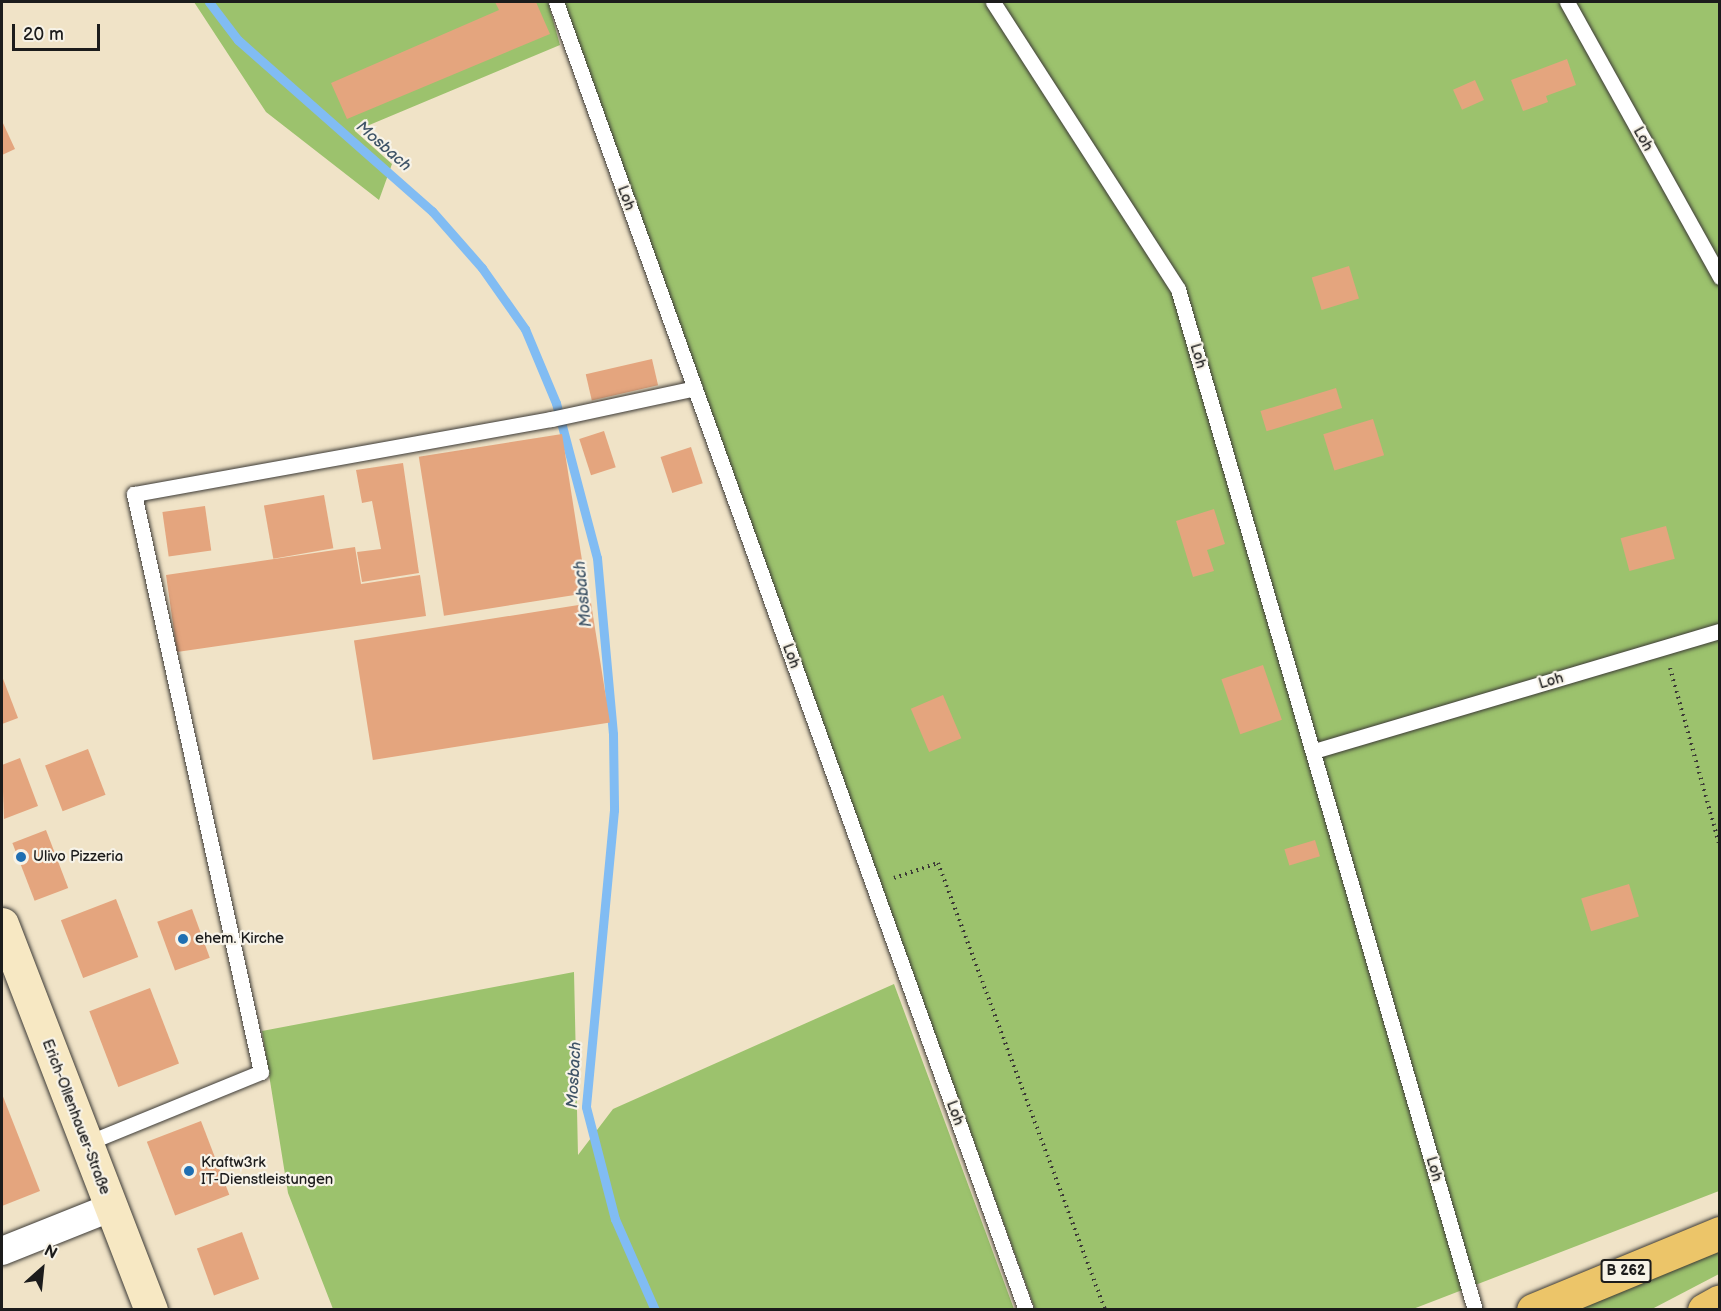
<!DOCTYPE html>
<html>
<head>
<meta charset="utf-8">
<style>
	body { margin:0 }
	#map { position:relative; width:1721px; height:1311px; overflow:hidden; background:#f0e3c7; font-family:"Balsamiq Sans",sans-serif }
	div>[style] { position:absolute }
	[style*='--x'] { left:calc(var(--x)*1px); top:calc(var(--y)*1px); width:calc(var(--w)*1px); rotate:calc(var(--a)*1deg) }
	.green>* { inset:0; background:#9cc26d }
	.stream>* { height:9px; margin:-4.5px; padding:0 4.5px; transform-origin:4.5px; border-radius:4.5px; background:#81bcf3 }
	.building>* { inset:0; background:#e4a57e; transform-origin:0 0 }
	.path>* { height:4px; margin-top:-2px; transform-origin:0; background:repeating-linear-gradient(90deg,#3c3a36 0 1.5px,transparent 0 6px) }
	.roads { filter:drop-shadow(0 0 2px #3c3a36) drop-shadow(0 0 2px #3c3a36) }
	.lane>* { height:15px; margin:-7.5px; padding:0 7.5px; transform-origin:7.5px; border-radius:7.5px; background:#fff }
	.street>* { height:28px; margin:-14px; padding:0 14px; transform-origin:14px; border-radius:14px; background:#fff }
	.secondary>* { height:33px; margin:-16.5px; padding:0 16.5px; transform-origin:16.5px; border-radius:16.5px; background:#f7e8c3 }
	.primary>* { height:33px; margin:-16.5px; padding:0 16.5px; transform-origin:16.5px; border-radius:16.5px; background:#ecc569 }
	.highway>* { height:33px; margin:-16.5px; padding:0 16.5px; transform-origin:16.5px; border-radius:16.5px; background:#ecc569 }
	.dots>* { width:16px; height:16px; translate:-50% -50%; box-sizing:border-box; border:3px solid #f7f3e8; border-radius:50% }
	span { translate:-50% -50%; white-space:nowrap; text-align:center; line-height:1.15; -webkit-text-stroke:4.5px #f7f3e8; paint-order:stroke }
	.shield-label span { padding:2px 4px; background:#f7f3e8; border:2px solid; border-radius:4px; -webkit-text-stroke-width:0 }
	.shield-label { font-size:14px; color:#1c1c1c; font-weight:700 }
	.street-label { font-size:15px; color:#1c1c1c }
	.poi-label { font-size:15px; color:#1c1c1c }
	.left { translate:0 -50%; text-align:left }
	.water-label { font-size:16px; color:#3f5467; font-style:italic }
	.frame { position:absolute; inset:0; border:3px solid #1c1c1c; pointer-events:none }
	.north { position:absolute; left:12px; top:1239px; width:60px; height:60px; -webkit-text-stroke:4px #f7f3e8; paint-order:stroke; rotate:27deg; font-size:16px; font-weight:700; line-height:24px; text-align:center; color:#1c1c1c }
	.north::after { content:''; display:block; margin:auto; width:21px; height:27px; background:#1c1c1c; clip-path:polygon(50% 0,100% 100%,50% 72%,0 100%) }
	.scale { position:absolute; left:12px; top:24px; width:88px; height:27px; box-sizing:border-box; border:3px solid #1c1c1c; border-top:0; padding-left:8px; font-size:18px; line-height:21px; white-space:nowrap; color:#1c1c1c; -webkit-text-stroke:4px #f7f3e8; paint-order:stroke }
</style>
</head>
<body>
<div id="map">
	<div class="green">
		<i style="clip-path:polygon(194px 2px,548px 2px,560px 45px,355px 131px,392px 164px,379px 200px,266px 112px)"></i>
		<i style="clip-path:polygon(558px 2px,1719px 2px,1719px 1191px,1413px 1309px,1035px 1309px)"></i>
		<i style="clip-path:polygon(574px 972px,578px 1155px,613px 1109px,894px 984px,1014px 1309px,333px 1309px,288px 1193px,262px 1031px)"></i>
		<i style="clip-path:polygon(1719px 1252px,1719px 1274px,1652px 1309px,1573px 1310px)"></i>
	</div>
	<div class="stream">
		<i style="--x:209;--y:2;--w:48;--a:52.7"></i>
		<i style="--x:238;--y:40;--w:259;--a:41.4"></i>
		<i style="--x:432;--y:211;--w:76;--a:48.7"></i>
		<i style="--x:482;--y:268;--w:75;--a:54.8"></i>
		<i style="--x:525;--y:329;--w:80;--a:67.3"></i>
		<i style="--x:556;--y:403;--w:160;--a:75.2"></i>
		<i style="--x:597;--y:558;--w:177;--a:84.8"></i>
		<i style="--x:613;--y:734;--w:76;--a:89.2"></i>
		<i style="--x:614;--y:810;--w:298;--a:95.4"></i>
		<i style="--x:586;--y:1107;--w:116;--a:75.5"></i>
		<i style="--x:615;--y:1219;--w:99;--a:66.3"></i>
	</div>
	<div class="building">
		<i style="clip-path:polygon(495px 2px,536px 2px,550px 34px,347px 119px,331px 83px,499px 10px)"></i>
		<i style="clip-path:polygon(1567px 59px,1576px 85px,1546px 96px,1548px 102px,1523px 111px,1511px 80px)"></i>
		<i style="left:1475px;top:80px;width:22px;height:24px;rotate:66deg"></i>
		<i style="clip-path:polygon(2px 121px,15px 149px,2px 155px)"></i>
		<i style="left:1349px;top:266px;width:34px;height:39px;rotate:73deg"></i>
		<i style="left:652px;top:359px;width:27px;height:68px;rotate:77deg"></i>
		<i style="left:1336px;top:388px;width:21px;height:79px;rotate:73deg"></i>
		<i style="left:1373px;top:419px;width:38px;height:52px;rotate:73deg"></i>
		<i style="left:604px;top:431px;width:38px;height:26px;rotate:72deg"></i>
		<i style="left:562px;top:434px;width:161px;height:145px;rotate:81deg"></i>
		<i style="left:691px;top:447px;width:38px;height:32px;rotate:72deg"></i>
		<i style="clip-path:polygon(403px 463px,419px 573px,362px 582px,357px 552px,381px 549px,372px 501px,362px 503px,356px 470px)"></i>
		<i style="left:324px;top:495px;width:54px;height:61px;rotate:80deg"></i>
		<i style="left:205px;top:506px;width:45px;height:43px;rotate:82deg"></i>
		<i style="clip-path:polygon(1214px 509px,1225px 544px,1207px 550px,1214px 571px,1193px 577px,1176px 521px)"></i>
		<i style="left:1666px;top:526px;width:34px;height:47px;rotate:75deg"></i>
		<i style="clip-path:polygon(355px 547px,361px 584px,420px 575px,426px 616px,177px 652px,166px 575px)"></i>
		<i style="left:591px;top:603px;width:121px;height:240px;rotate:81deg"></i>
		<i style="left:1263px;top:665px;width:58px;height:44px;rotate:71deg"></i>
		<i style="clip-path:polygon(2px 676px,18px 718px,2px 724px)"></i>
		<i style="left:943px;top:695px;width:47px;height:35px;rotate:67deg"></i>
		<i style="left:88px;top:749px;width:49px;height:46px;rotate:69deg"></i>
		<i style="clip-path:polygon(20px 758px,38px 806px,4px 819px,2px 765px)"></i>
		<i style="left:46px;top:830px;width:62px;height:36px;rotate:69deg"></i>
		<i style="left:1315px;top:840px;width:17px;height:32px;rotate:73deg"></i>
		<i style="left:1629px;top:884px;width:34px;height:50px;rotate:73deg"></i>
		<i style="left:116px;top:899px;width:62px;height:59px;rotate:69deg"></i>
		<i style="left:192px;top:909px;width:52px;height:37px;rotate:70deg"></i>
		<i style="left:150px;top:988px;width:81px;height:65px;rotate:69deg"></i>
		<i style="clip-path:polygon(2px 1094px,40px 1191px,2px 1206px)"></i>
		<i style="left:201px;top:1121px;width:79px;height:58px;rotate:69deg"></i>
		<i style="left:242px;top:1232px;width:50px;height:48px;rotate:70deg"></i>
	</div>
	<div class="path">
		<i style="--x:1670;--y:668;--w:186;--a:74.4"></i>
		<i style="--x:894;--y:878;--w:46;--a:-18.8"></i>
		<i style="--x:938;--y:863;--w:477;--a:69.5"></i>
	</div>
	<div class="roads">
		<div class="lane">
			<i style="--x:556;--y:2;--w:1390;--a:70.24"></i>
			<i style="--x:993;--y:2;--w:341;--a:57.2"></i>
			<i style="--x:1178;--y:289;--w:1063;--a:73.78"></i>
			<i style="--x:1567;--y:2;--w:315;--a:60.9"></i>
			<i style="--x:1314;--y:751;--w:423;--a:-16.5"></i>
			<i style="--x:87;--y:1143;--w:188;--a:-22.2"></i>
			<i style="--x:261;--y:1072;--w:592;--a:-102.39"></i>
			<i style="--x:134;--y:494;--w:424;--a:-10.2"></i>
			<i style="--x:551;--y:419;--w:147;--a:-12.1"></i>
		</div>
		<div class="street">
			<i style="--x:2;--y:1251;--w:118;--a:-21.8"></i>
		</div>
		<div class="secondary">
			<i style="--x:2;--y:924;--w:414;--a:68.9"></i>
		</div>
		<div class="primary">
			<i style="--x:1533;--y:1310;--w:202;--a:-22.4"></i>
		</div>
		<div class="highway">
			<i style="--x:1704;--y:1310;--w:18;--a:-29"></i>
		</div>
	</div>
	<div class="dots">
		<i style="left:21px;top:857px;background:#1f6fb2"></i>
		<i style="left:183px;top:939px;background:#1f6fb2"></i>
		<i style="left:189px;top:1171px;background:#1f6fb2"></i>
	</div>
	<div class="shield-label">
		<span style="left:1626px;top:1271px">B 262</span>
	</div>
	<div class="street-label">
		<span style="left:1643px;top:139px;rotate:61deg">Loh</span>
		<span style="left:626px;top:198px;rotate:70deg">Loh</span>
		<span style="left:1198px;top:356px;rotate:74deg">Loh</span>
		<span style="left:791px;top:656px;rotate:70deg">Loh</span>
		<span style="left:1551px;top:681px;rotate:-16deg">Loh</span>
		<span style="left:955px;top:1113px;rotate:70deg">Loh</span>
		<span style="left:76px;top:1117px;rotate:69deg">Erich-Ollenhauer-Straße</span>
		<span style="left:1434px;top:1169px;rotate:74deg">Loh</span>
	</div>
	<div class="poi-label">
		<span class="left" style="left:33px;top:857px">Ulivo Pizzeria</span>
		<span class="left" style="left:195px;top:939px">ehem. Kirche</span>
		<span class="left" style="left:201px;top:1171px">Kraftw3rk<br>IT-Dienstleistungen</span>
	</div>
	<div class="water-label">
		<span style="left:383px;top:147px;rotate:41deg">Mosbach</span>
		<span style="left:584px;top:594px;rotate:-96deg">Mosbach</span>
		<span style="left:575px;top:1075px;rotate:-87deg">Mosbach</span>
	</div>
	<div class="frame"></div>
	<div class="north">N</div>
	<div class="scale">20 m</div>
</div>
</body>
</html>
